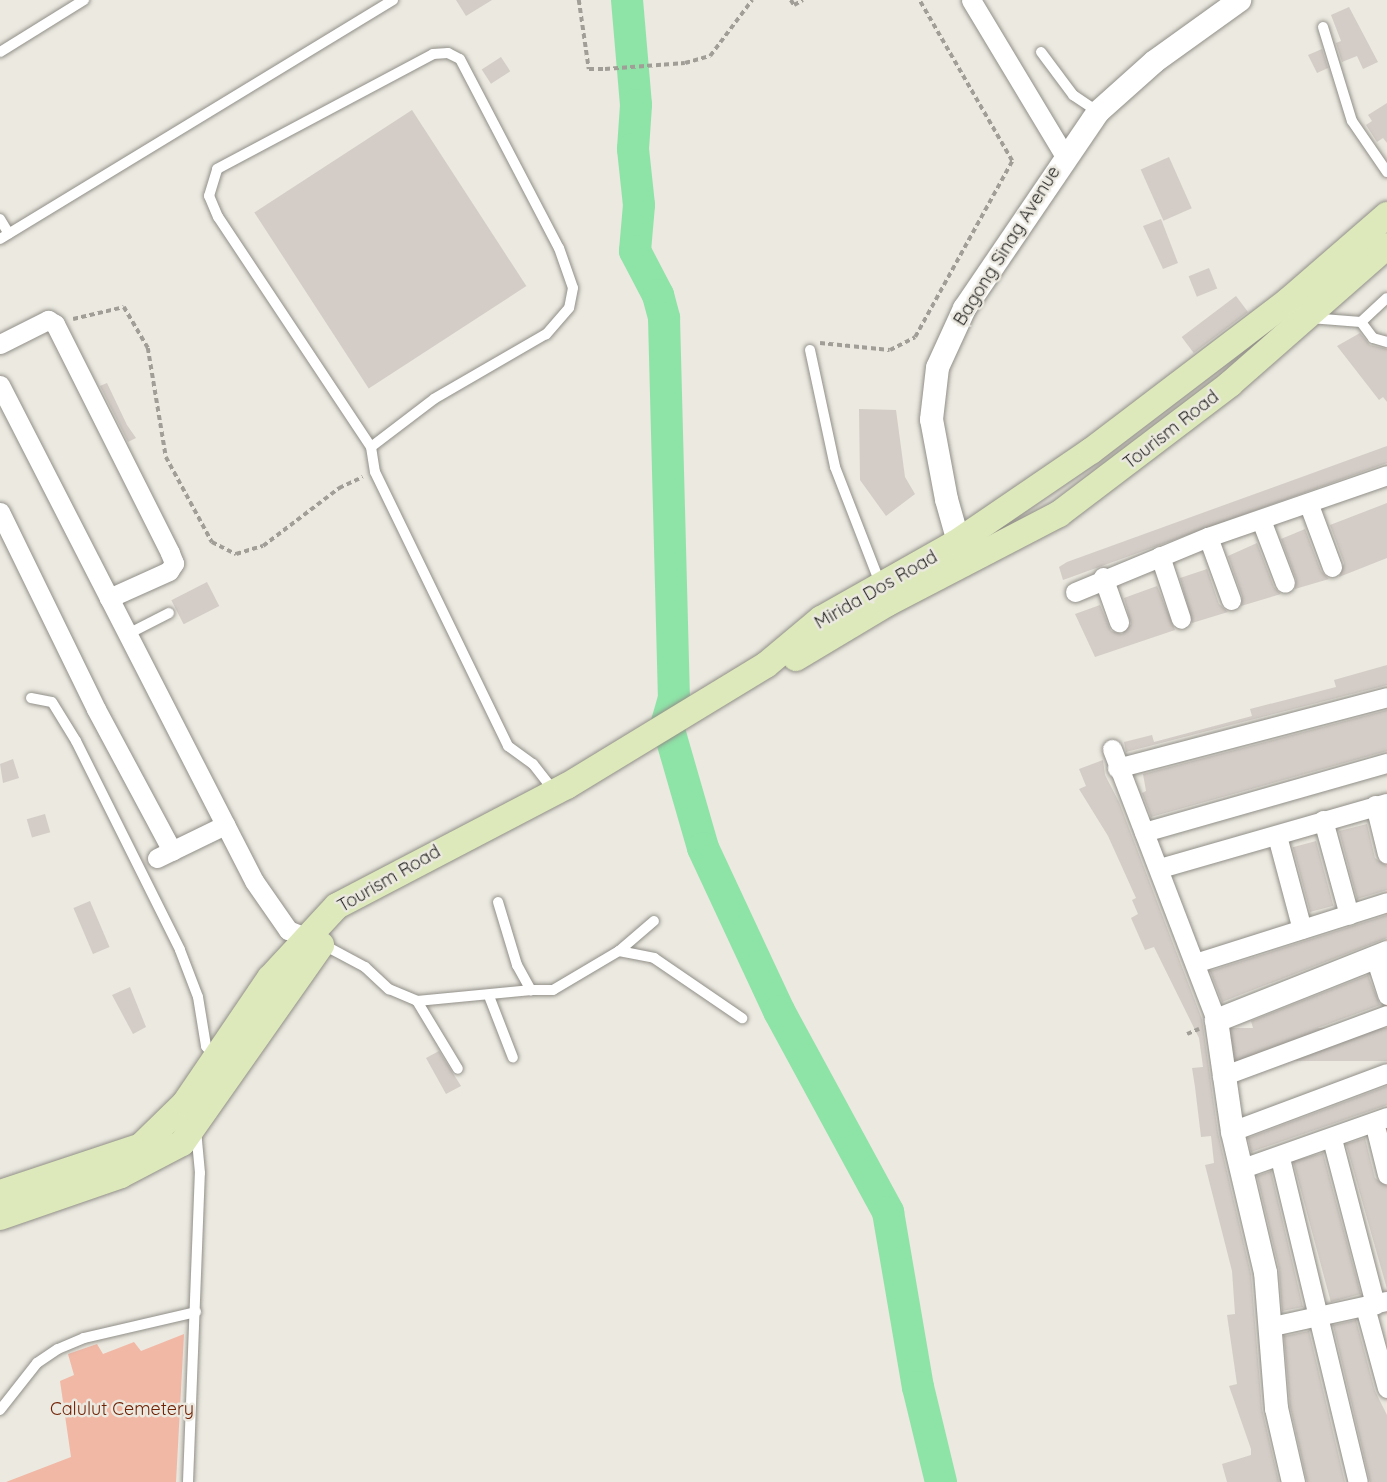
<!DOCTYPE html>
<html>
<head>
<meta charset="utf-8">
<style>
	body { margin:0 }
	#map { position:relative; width:1387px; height:1482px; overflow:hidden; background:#ebe9e0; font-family:Quicksand,sans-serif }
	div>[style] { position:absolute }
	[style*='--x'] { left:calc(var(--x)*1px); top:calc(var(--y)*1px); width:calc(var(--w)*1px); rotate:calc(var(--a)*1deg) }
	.green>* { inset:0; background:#f2b8a6 }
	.river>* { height:32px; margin:-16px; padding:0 16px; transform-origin:16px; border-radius:16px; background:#8ee3a7 }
	.building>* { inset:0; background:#d4cdc7; transform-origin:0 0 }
	.path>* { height:3.5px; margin-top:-1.75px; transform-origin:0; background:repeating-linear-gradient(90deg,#a09e97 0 5px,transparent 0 8.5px) }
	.roads { filter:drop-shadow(0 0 2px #918f88) drop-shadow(0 0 2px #918f88) }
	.service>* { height:10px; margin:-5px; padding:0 5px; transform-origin:5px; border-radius:5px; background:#fff }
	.minor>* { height:19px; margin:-9.5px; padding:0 9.5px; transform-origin:9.5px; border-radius:9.5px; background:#fff }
	.tertiary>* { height:23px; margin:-11.5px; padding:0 11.5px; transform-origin:11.5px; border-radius:11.5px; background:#fff }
	.secondary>* { height:26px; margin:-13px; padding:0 13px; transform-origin:13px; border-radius:13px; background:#dde9bb }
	span { translate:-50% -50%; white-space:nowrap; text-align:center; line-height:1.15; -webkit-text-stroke:5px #ebe9e0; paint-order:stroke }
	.street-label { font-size:18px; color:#2a2926 }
	.park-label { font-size:18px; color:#6f1f02 }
</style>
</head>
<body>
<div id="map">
	<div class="green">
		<i style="clip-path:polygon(184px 1334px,176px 1482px,6px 1482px,71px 1457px,60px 1381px,74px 1375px,68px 1354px,97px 1344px,103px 1354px,134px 1342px,141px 1351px)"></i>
	</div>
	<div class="river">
		<i style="--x:627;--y:0;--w:105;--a:85.1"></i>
		<i style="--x:636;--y:105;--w:44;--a:93.9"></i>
		<i style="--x:633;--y:149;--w:56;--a:83.9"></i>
		<i style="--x:639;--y:205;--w:46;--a:95"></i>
		<i style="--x:635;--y:251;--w:50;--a:62.4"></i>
		<i style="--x:658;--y:295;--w:24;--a:75"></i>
		<i style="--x:664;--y:318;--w:380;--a:88.5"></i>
		<i style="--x:674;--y:698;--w:26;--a:106"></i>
		<i style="--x:667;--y:723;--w:130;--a:73.9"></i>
		<i style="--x:703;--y:848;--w:180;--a:65"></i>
		<i style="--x:779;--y:1011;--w:229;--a:61.5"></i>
		<i style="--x:888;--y:1212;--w:178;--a:80.3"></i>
		<i style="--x:918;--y:1387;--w:98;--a:76.4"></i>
	</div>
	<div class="building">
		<i style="clip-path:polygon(456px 0,492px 0,466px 16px)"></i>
		<i style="clip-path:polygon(1349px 7px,1378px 62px,1363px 69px,1357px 56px,1342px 62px,1336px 43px,1341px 41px,1331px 15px)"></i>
		<i style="clip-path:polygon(1322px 49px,1328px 68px,1317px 73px,1308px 55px)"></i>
		<i style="left:501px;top:57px;width:17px;height:23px;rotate:57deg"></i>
		<i style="clip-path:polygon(1387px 103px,1387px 143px,1383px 138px,1377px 142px,1366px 125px,1372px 121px,1368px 115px)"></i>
		<i style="left:412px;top:110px;width:210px;height:188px;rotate:57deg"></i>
		<i style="left:1169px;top:157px;width:56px;height:31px;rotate:66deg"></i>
		<i style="clip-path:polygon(1161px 219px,1178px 263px,1163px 269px,1143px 226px)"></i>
		<i style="left:1209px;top:268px;width:22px;height:22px;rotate:68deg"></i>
		<i style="left:1236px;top:296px;width:20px;height:68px;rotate:53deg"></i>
		<i style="clip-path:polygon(1360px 333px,1370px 345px,1387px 349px,1387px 402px,1383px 397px,1379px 400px,1337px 346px)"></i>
		<i style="clip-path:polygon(107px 383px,127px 425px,136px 438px,128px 442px,100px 386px)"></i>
		<i style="clip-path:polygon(859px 409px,896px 410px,905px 477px,915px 494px,886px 516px,860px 480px)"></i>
		<i style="clip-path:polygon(1387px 446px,1387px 463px,1063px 580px,1059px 567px,1067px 562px)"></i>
		<i style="clip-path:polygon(1387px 503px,1387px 558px,1339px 577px,1344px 563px,1330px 525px)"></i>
		<i style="clip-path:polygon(1305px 529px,1321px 571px,1329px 579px,1295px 589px,1296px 579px,1281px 539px)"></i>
		<i style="clip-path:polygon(1257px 543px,1274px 587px,1281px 594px,1241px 606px,1242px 596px,1228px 556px)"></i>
		<i style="clip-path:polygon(1207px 569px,1219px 604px,1228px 612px,1192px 623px,1180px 578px)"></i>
		<i style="left:207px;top:582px;width:27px;height:40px;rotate:63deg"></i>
		<i style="clip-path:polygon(1157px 586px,1175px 630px,1095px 657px,1075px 614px,1100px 605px,1111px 631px,1122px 634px,1131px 624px,1124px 598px)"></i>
		<i style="clip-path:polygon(1387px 665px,1387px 685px,1126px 752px,1124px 742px,1152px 735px,1154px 742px,1252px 716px,1250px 709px,1336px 687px,1334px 680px)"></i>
		<i style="clip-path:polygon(1387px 710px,1387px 751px,1151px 817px,1142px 793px,1146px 791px,1143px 774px)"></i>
		<i style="clip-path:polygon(13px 759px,19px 778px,3px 783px,0 764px)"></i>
		<i style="clip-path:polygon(1103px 760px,1105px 775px,1119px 802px,1202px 1019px,1218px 1133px,1251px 1274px,1262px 1409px,1279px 1482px,1227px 1482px,1222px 1464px,1251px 1455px,1251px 1449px,1229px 1386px,1237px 1384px,1227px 1315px,1235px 1314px,1232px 1271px,1205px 1165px,1214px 1163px,1211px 1136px,1201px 1137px,1195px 1087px,1192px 1068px,1203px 1067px,1199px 1038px,1154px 947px,1145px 950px,1131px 918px,1138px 914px,1132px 900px,1136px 898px,1108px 836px,1079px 789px,1086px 786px,1079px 769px)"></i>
		<i style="left:45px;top:814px;width:19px;height:19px;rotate:74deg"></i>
		<i style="clip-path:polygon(1367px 824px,1375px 858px,1387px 866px,1387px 890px,1357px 899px,1339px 831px)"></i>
		<i style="left:1316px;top:841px;width:67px;height:24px;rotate:75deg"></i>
		<i style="left:90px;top:901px;width:50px;height:18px;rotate:67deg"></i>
		<i style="clip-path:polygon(1387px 915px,1387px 938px,1222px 1002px,1210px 971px)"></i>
		<i style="clip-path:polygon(1368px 975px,1380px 1005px,1236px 1058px,1232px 1035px,1253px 1028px,1251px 1021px)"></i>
		<i style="clip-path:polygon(130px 987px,146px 1027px,133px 1034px,112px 995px)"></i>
		<i style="left:1387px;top:1028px;width:33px;height:158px;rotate:90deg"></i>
		<i style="clip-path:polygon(439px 1051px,461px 1086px,446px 1094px,426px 1058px)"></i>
		<i style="clip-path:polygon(1387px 1086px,1387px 1105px,1251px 1152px,1248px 1138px)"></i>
		<i style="clip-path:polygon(1365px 1138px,1375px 1178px,1387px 1186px,1387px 1289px,1346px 1144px)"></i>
		<i style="left:1323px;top:1153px;width:146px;height:31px;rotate:75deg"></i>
		<i style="clip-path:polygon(1271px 1171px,1303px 1307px,1282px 1311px,1279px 1269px,1257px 1176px)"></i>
		<i style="clip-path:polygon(1356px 1320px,1375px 1391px,1387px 1415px,1387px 1482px,1370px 1482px,1333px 1325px)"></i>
		<i style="clip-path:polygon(1309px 1331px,1345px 1482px,1307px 1482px,1290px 1406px,1284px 1336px)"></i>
	</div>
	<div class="path">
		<i style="--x:579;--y:0;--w:70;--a:81.8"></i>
		<i style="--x:589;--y:69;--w:16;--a:0"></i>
		<i style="--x:605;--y:69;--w:80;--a:-4.3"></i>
		<i style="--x:685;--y:63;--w:26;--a:-16"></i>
		<i style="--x:710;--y:56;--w:70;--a:-53.1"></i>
		<i style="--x:791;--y:0;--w:6;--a:59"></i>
		<i style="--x:794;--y:5;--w:10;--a:-29"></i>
		<i style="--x:73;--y:319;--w:52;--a:-13.2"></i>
		<i style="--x:124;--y:307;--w:48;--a:59.7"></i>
		<i style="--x:148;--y:348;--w:110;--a:80.6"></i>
		<i style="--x:166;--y:457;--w:97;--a:61.6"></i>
		<i style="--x:212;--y:542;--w:27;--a:27"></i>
		<i style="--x:236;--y:554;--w:28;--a:-17"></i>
		<i style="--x:263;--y:546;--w:96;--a:-37.3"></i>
		<i style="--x:339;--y:488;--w:26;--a:-25"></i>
		<i style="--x:820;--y:343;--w:70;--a:5.7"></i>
		<i style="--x:890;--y:350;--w:28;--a:-27"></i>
		<i style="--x:915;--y:337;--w:201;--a:-61.1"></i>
		<i style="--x:1012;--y:161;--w:186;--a:-120"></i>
		<i style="--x:1187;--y:1034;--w:13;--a:-23"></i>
	</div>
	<div class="roads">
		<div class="service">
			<i style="--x:1323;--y:27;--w:98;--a:72.9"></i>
			<i style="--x:1352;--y:121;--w:62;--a:55.5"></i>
			<i style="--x:0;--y:52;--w:99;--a:-31.8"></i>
			<i style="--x:1041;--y:52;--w:54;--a:53.3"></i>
			<i style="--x:1073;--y:95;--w:29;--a:34"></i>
			<i style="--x:0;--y:219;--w:17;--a:59"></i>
			<i style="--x:0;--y:239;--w:460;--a:-31.3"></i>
			<i style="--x:1310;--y:318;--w:51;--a:4.5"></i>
			<i style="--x:1361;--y:322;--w:35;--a:-43"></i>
			<i style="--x:1361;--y:322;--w:20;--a:53"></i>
			<i style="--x:1373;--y:338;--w:15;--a:16"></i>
			<i style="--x:810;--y:350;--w:120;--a:77.9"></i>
			<i style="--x:835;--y:467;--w:124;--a:68.8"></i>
			<i style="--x:371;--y:447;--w:276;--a:-123.6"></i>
			<i style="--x:218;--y:217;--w:23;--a:-113"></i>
			<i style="--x:209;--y:196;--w:28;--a:-73"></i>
			<i style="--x:217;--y:169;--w:245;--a:-28"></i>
			<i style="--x:433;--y:54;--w:15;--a:-4"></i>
			<i style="--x:448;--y:53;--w:13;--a:27"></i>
			<i style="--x:460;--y:59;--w:213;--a:62.4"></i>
			<i style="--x:559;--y:248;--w:42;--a:70.7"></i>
			<i style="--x:573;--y:288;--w:20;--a:101"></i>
			<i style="--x:569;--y:308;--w:35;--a:131"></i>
			<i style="--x:546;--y:334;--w:129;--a:149.9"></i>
			<i style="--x:434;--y:399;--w:79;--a:142.7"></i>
			<i style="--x:371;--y:447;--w:25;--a:81"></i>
			<i style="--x:375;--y:472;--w:305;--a:64.1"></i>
			<i style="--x:508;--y:746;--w:31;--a:36"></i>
			<i style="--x:533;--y:764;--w:36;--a:52"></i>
			<i style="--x:128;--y:634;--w:46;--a:-27.1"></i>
			<i style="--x:31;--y:698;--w:21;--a:11"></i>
			<i style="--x:52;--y:702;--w:46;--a:58.4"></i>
			<i style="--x:76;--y:741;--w:233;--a:63.5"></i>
			<i style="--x:180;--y:950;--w:50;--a:69"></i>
			<i style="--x:198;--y:997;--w:50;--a:80.7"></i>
			<i style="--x:206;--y:1046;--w:14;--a:54"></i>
			<i style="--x:498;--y:902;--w:66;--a:73.2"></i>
			<i style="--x:517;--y:965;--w:29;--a:61"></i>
			<i style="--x:531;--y:990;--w:22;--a:0"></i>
			<i style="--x:553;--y:990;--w:77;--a:-30.6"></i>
			<i style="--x:619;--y:951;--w:36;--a:11"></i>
			<i style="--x:654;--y:958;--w:107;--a:34.3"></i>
			<i style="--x:322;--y:944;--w:49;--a:28.1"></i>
			<i style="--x:365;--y:967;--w:33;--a:43"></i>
			<i style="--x:389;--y:989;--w:30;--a:23"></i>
			<i style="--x:417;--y:1001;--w:115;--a:-5.5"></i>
			<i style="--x:619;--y:951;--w:46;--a:-40.6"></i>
			<i style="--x:489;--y:996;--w:66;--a:68.8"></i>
			<i style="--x:417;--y:1001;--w:79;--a:58.9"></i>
			<i style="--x:0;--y:1410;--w:60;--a:-51.8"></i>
			<i style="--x:37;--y:1363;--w:25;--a:-34"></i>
			<i style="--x:58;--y:1349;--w:28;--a:-23"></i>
			<i style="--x:84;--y:1338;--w:115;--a:-13.1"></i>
			<i style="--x:188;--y:1482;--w:309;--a:-87.8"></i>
			<i style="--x:200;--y:1173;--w:43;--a:-95.3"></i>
		</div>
		<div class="minor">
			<i style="--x:971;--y:0;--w:181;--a:59"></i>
			<i style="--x:0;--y:344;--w:54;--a:-26.6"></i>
			<i style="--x:48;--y:320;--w:8;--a:30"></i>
			<i style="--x:55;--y:324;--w:256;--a:63.3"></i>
			<i style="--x:170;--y:553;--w:11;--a:68"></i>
			<i style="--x:174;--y:563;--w:9;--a:122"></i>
			<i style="--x:169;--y:571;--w:66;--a:155.8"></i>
			<i style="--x:0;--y:385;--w:557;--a:62.88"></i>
			<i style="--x:254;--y:881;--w:60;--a:55.2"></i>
			<i style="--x:288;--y:930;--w:32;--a:22"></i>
			<i style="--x:1309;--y:505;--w:66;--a:69.6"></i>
			<i style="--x:0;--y:512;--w:219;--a:64"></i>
			<i style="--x:96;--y:709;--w:161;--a:61.8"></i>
			<i style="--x:1261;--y:520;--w:67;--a:69.1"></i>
			<i style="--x:1208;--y:537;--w:67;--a:69.9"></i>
			<i style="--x:1160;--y:556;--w:66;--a:71.6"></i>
			<i style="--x:1103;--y:577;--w:48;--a:70.4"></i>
			<i style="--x:1075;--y:592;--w:144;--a:-22.5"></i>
			<i style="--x:1208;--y:537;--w:189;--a:-19.1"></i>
			<i style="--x:1112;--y:749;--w:290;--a:69"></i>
			<i style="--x:1117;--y:768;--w:279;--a:-14.7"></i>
			<i style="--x:1375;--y:805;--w:50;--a:76.2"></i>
			<i style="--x:1323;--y:820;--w:98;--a:74.7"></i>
			<i style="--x:1144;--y:832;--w:253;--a:-15.9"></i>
			<i style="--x:1277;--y:836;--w:96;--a:75"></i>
			<i style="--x:157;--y:858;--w:76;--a:-25.9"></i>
			<i style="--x:1160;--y:868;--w:236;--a:-16"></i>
			<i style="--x:1375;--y:957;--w:40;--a:72"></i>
			<i style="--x:1195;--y:963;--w:201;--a:-17.6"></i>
			<i style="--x:1222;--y:1076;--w:176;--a:-20.3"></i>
			<i style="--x:1374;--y:1122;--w:54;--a:76"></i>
			<i style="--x:1232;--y:1131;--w:165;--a:-20.5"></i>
			<i style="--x:1332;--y:1139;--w:171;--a:75.4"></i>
			<i style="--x:1280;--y:1158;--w:333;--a:76.5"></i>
			<i style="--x:1240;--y:1169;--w:156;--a:-19.5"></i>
			<i style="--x:1365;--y:1307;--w:84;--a:74.8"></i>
			<i style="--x:1268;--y:1327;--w:121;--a:-12.4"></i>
		</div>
		<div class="tertiary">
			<i style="--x:963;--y:559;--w:62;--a:-105.8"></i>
			<i style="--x:946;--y:499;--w:81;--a:-100.6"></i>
			<i style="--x:931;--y:419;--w:52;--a:-83.4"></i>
			<i style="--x:937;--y:367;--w:65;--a:-65.4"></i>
			<i style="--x:964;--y:308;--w:237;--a:-55.8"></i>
			<i style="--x:1097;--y:112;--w:76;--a:-41.8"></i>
			<i style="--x:1154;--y:61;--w:105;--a:-35.7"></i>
			<i style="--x:1293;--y:1482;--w:76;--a:-102.9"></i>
			<i style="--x:1276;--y:1408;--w:136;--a:-94.6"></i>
			<i style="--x:1265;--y:1272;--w:145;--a:-103.2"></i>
			<i style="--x:1232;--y:1131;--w:112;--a:-98.2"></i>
			<i style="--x:1216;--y:1020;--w:184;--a:-21.7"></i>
		</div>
		<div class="secondary">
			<i style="--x:796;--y:658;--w:107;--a:-30.9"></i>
			<i style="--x:888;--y:603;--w:193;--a:-27.5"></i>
			<i style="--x:1059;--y:514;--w:215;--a:-37.2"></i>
			<i style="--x:1230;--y:384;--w:209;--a:-41.3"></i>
			<i style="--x:0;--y:1193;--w:149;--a:-18.4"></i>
			<i style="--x:141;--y:1146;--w:62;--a:-44.3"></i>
			<i style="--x:185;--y:1103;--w:151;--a:-55.8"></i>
			<i style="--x:270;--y:978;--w:98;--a:-47.1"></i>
			<i style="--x:337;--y:906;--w:259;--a:-27.6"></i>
			<i style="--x:567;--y:786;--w:233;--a:-31.3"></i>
			<i style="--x:766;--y:665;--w:72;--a:-39.9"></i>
			<i style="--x:821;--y:619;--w:155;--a:-29.4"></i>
			<i style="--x:956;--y:543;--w:163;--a:-34.3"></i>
			<i style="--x:1091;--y:451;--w:249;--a:-37.3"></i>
			<i style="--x:1289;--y:300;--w:130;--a:-40.9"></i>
			<i style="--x:0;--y:1217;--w:128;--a:-19.1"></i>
			<i style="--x:121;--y:1175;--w:69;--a:-27.7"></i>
			<i style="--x:182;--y:1143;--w:242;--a:-54.9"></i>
		</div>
	</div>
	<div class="street-label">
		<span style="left:1007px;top:246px;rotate:-58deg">Bagong Sinag Avenue</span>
		<span style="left:1171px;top:430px;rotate:-38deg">Tourism Road</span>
		<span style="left:876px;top:590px;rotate:-30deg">Mirida Dos Road</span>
		<span style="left:389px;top:879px;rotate:-30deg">Tourism Road</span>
	</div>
	<div class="park-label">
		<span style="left:122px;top:1409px">Calulut Cemetery</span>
	</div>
</div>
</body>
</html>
